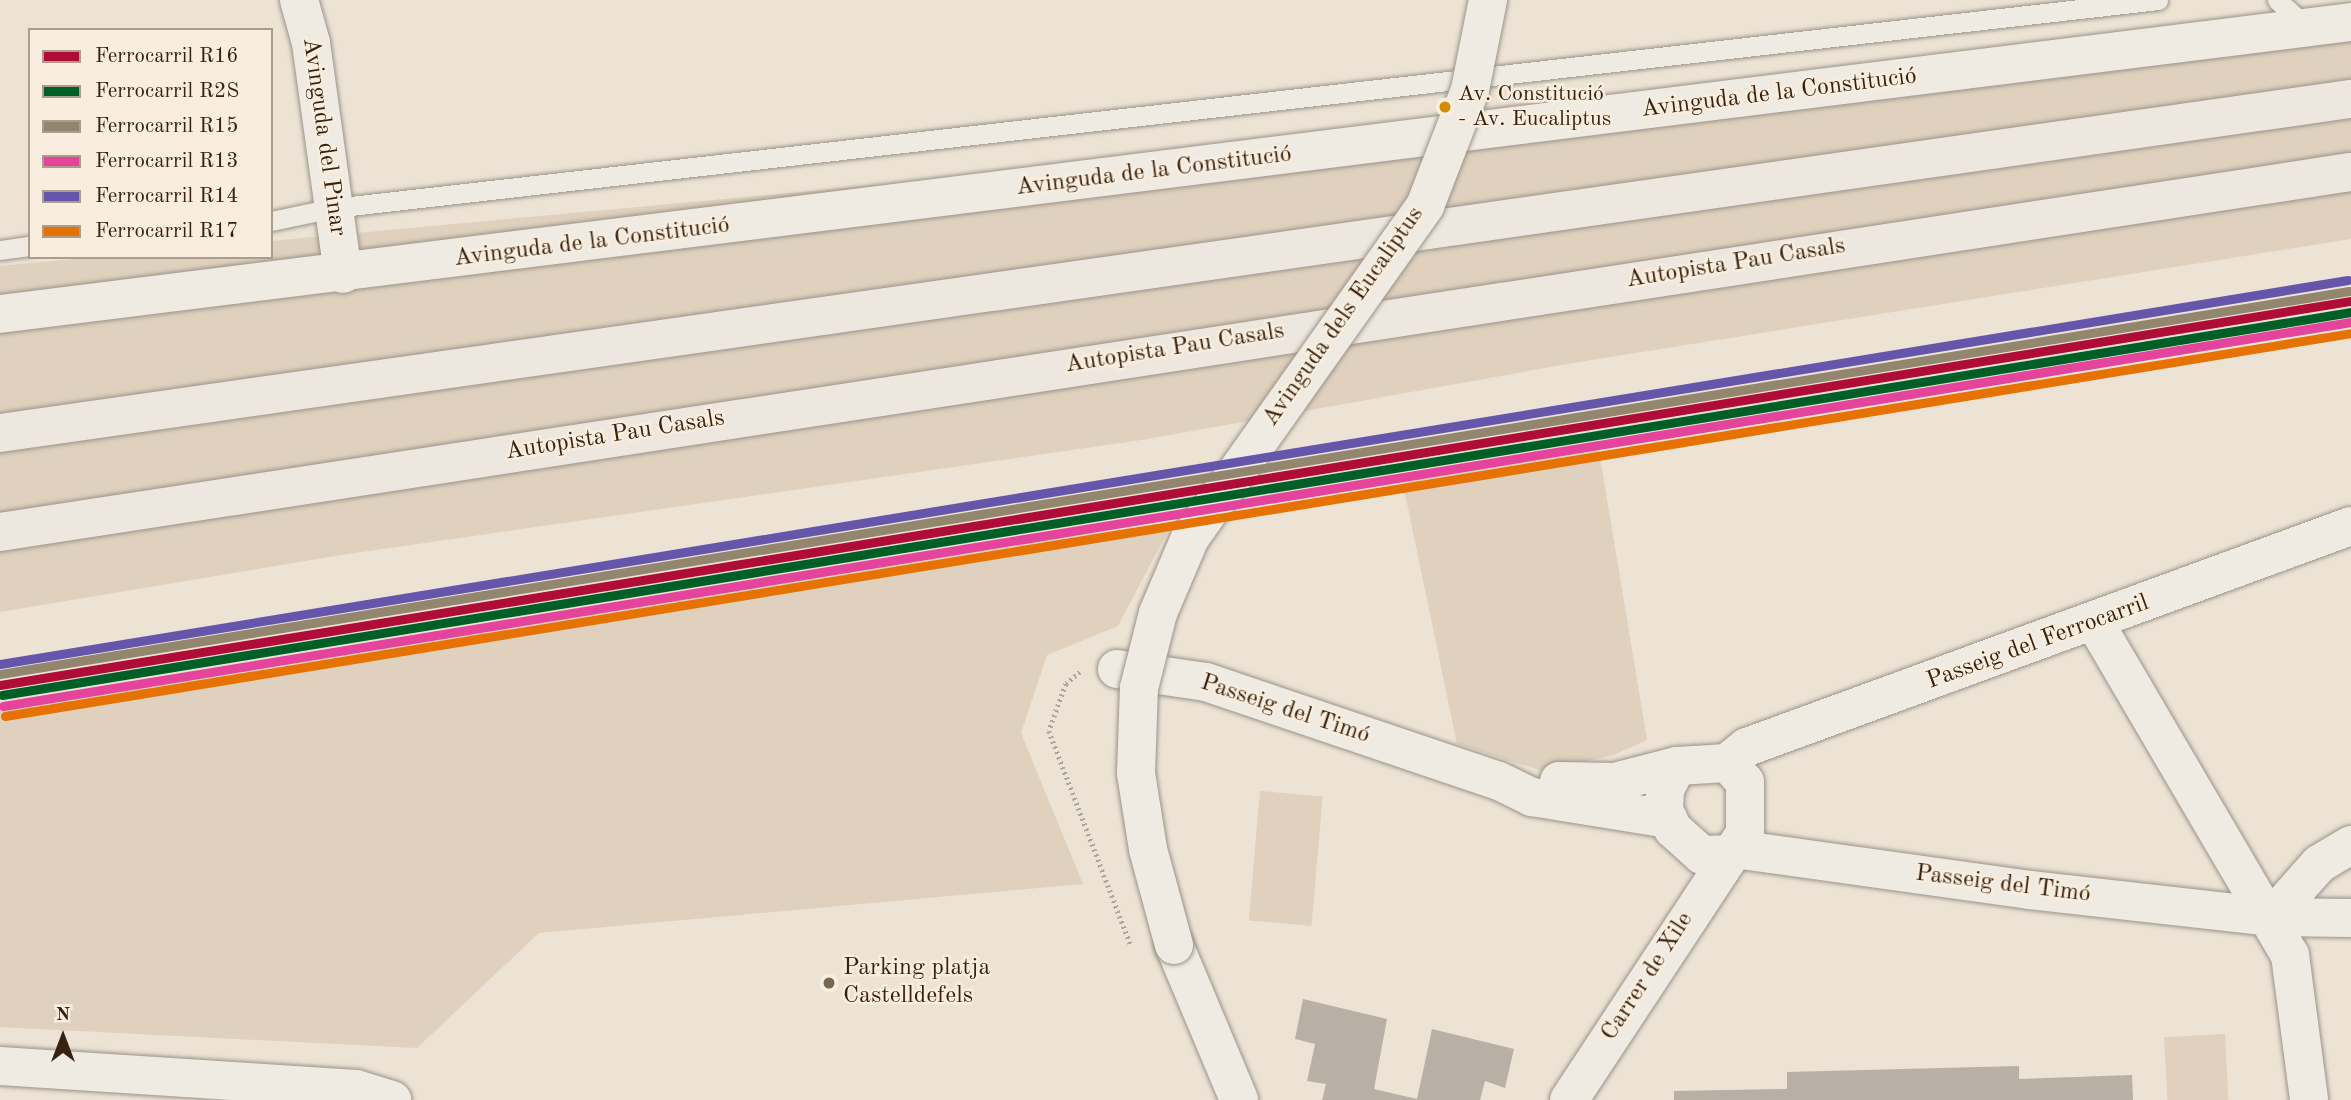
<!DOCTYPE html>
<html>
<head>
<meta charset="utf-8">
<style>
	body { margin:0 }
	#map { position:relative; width:2351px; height:1100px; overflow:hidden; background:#ece3d5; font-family:"Old Standard TT",serif }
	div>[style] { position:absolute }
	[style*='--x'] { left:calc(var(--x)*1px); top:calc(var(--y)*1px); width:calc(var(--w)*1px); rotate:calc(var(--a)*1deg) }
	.green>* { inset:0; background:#dfd1be; transform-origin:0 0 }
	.building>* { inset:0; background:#b8b0a5 }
	.path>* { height:4.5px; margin-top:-2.25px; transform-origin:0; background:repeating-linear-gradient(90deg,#aca69f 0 2px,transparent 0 5.5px) }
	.roads { filter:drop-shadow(0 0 2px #9b9389) drop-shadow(0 0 2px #9b9389) }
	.service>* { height:19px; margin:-9.5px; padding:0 9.5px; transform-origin:9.5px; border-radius:9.5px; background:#efebe3 }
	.minor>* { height:38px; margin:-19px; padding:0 19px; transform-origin:19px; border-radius:19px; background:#efebe3 }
	.tertiary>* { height:38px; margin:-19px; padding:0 19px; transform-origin:19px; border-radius:19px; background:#efebe3 }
	.motorway>* { height:38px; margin:-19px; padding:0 19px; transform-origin:19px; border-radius:19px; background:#ede7df }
	.bridges { filter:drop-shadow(0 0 2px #9b9389) drop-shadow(0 0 2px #9b9389) }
	.minor-bridge>* { height:38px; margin:-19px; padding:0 19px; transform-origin:19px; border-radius:19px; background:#efebe3 }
	.rail-1>* { height:9px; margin:-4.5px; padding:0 4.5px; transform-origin:4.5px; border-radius:4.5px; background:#af0d38 }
	.rail-2>* { height:9px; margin:-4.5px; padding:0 4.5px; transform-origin:4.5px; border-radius:4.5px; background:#005f27 }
	.rail-3>* { height:9px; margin:-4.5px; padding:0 4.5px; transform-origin:4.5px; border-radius:4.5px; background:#93866e }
	.rail-4>* { height:9px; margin:-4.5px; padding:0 4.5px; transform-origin:4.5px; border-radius:4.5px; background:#e5449c }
	.rail-5>* { height:9px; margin:-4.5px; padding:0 4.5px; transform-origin:4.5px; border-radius:4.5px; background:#6556ac }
	.rail-6>* { height:9px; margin:-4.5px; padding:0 4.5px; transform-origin:4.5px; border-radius:4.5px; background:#e77204 }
	.dots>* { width:19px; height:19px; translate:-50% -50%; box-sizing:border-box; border:4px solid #f8edde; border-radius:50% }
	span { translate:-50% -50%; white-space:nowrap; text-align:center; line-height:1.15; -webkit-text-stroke:5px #f8edde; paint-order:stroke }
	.bus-label { font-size:22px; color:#37220f }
	.left { translate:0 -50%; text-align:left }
	.street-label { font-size:24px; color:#37220f }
	.poi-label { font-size:24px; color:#37220f }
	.legend { position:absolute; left:28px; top:28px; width:245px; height:231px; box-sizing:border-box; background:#f8edde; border:2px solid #ab9c8b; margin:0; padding:9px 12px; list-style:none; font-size:21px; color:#37220f }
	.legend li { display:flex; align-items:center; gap:14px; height:35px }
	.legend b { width:35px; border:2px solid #ab9c8b }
	.north { position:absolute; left:28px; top:1002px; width:70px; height:70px; -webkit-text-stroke:5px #f8edde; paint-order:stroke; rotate:0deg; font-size:19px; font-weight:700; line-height:28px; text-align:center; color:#37220f }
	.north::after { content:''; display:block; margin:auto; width:24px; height:32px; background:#37220f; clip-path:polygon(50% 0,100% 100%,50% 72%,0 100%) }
</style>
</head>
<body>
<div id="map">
	<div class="green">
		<i style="clip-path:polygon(2351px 6px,2351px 239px,1573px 363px,1148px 439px,341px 555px,0 612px,0 266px,93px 257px,271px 257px,271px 241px,1079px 166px)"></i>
		<i style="clip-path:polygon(1598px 445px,1647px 740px,1614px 755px,1542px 771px,1457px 744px,1402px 479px)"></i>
		<i style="clip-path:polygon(1172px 523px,1118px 626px,1047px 655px,1021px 733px,1083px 884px,539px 933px,417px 1048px,0 1027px,0 707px,771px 576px)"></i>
		<i style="left:1260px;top:791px;width:63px;height:130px;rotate:5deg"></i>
		<i style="left:2225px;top:1034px;width:66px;height:61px;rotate:87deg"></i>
	</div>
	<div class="building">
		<i style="clip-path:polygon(1303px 999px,1387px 1019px,1374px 1089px,1417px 1099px,1432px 1029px,1514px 1049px,1505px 1088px,1485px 1081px,1480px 1100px,1322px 1100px,1326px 1084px,1307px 1081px,1315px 1044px,1295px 1039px)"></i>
		<i style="clip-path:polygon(2019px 1066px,2019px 1079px,2132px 1075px,2133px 1100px,1674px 1100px,1674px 1091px,1787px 1089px,1787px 1072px)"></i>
	</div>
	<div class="path">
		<i style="--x:1080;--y:672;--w:18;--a:139"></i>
		<i style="--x:1066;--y:684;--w:50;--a:109.9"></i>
		<i style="--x:1049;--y:731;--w:230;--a:69.1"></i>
	</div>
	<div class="roads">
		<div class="service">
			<i style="--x:2277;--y:0;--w:40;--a:42"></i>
			<i style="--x:271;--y:221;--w:63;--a:-11.8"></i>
			<i style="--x:333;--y:208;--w:1837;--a:-6.5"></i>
			<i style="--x:0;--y:250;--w:30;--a:-8"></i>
		</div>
		<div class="minor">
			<i style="--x:299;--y:0;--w:45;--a:74.4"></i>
			<i style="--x:311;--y:43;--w:233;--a:82.1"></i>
			<i style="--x:2095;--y:623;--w:385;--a:59.6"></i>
			<i style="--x:2290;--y:955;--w:146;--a:82.5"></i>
			<i style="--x:1117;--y:669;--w:90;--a:8.3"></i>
			<i style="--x:1206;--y:682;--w:309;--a:18.7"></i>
			<i style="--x:1499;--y:781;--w:37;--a:26"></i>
			<i style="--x:1532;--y:797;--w:138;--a:9.2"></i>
			<i style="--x:1727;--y:763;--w:26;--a:-39"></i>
			<i style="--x:1747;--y:747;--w:643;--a:-20.1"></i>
			<i style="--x:1559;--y:781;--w:56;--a:1"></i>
			<i style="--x:1615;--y:782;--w:64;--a:-14.5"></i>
			<i style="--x:1735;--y:849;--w:298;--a:7.9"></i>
			<i style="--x:2030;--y:890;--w:244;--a:6.4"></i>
			<i style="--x:2272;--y:917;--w:79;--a:0.7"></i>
			<i style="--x:2272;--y:917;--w:71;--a:-48.4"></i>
			<i style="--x:2319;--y:864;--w:37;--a:-31"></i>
			<i style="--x:1174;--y:945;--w:168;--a:67.2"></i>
			<i style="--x:0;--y:1066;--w:357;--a:3.7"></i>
			<i style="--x:356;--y:1089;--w:38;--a:17"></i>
			<i style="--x:1569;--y:1100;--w:320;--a:-56.6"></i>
			<i style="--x:1745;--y:833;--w:51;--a:-90"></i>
			<i style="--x:1745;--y:782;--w:26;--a:-133"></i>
			<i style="--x:1727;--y:763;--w:50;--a:176.6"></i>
			<i style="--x:1677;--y:766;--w:27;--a:117"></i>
			<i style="--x:1665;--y:790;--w:20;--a:93"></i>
			<i style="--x:1664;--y:810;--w:21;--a:65"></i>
			<i style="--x:1673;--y:829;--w:39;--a:42"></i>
			<i style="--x:1702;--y:855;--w:25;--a:-2"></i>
		</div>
		<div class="tertiary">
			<i style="--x:0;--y:314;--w:2369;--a:-7.08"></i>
		</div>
		<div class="motorway">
			<i style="--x:0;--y:433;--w:2375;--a:-8.09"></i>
			<i style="--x:0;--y:532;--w:2378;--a:-8.71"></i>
		</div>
	</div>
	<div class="bridges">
		<div class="minor-bridge">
			<i style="--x:1174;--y:945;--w:99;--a:-105.2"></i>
			<i style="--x:1148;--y:849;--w:77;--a:-99"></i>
			<i style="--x:1136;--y:773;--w:85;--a:-88"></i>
			<i style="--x:1139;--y:688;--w:77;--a:-75.8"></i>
			<i style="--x:1158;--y:613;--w:82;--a:-66.9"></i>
			<i style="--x:1190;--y:538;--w:407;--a:-54.7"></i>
			<i style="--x:1425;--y:206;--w:124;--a:-68.8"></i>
			<i style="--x:1470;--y:90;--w:92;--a:-78.7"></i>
		</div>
	</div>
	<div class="rail-1">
		<i style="--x:0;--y:685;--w:2382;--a:-9.28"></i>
	</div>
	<div class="rail-2">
		<i style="--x:2;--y:695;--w:2380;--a:-9.26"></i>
	</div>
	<div class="rail-3">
		<i style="--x:0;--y:674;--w:2380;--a:-9.26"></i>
	</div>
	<div class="rail-4">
		<i style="--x:3;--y:706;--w:2379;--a:-9.29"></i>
	</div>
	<div class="rail-5">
		<i style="--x:0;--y:664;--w:2379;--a:-9.29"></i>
	</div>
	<div class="rail-6">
		<i style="--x:5;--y:716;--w:2377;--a:-9.27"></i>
	</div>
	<div class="dots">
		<i style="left:1445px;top:107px;background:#d18c03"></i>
		<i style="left:829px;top:983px;background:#766654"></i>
	</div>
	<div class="bus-label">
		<span class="left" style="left:1458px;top:107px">Av. Constitució<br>- Av. Eucaliptus</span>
	</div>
	<div class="street-label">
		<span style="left:1779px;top:94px;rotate:-7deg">Avinguda de la Constitució</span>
		<span style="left:323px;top:137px;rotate:82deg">Avinguda del Pinar</span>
		<span style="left:1154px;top:172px;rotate:-7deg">Avinguda de la Constitució</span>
		<span style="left:592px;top:243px;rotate:-7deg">Avinguda de la Constitució</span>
		<span style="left:1736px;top:264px;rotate:-9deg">Autopista Pau Casals</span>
		<span style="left:1344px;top:317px;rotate:-55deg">Avinguda dels Eucaliptus</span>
		<span style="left:1175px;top:349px;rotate:-9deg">Autopista Pau Casals</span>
		<span style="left:615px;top:436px;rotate:-9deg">Autopista Pau Casals</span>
		<span style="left:2038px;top:643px;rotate:-20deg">Passeig del Ferrocarril</span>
		<span style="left:1285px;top:710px;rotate:18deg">Passeig del Timó</span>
		<span style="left:2003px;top:885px;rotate:7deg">Passeig del Timó</span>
		<span style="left:1648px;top:977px;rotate:-57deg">Carrer de Xile</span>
	</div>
	<div class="poi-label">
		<span class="left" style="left:843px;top:983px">Parking platja<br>Castelldefels</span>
	</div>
	<ul class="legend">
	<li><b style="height:9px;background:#af0d38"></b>Ferrocarril R16</li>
	<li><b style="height:9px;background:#005f27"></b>Ferrocarril R2S</li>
	<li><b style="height:9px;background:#93866e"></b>Ferrocarril R15</li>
	<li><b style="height:9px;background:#e5449c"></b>Ferrocarril R13</li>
	<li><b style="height:9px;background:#6556ac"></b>Ferrocarril R14</li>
	<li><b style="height:9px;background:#e77204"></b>Ferrocarril R17</li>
	</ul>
	<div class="north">N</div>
</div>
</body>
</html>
